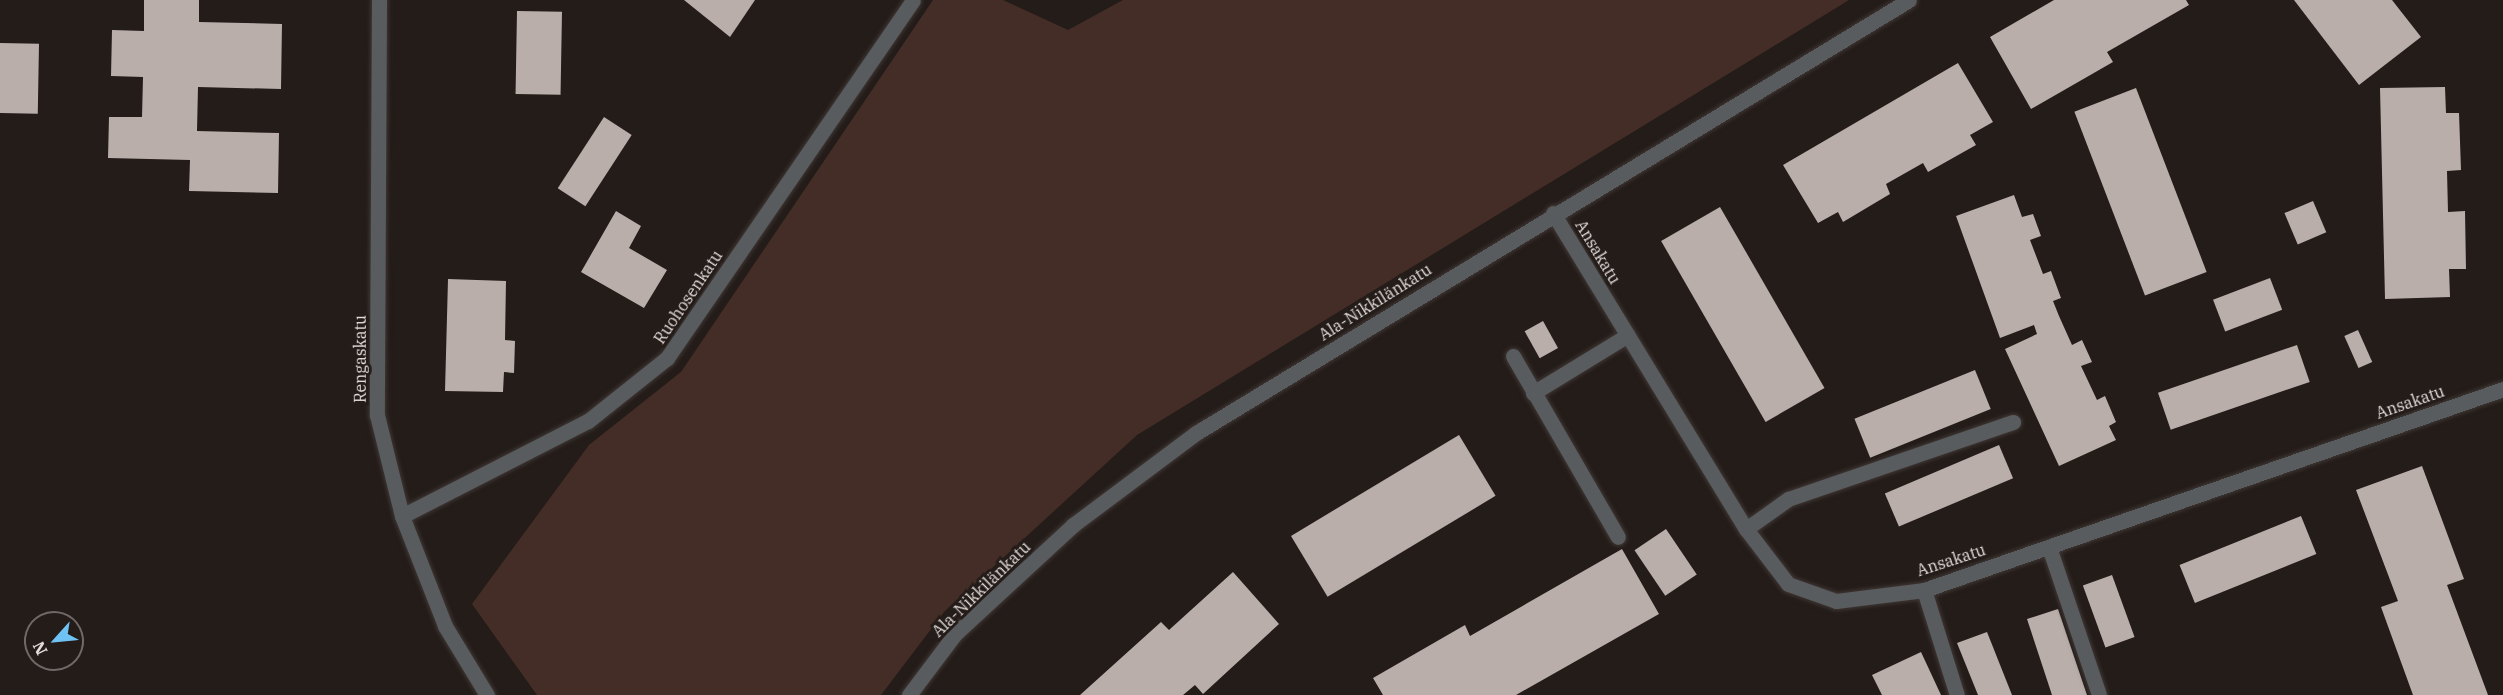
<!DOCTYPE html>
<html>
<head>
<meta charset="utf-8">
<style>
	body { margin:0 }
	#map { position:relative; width:2503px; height:695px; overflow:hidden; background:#241c19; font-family:"IBM Plex Serif",serif }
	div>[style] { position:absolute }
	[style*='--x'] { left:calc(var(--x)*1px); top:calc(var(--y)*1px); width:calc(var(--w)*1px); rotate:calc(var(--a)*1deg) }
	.green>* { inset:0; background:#442d26 }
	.building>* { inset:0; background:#baaeab; transform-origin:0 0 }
	.roads { filter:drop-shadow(0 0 2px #3f3734) drop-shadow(0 0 2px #3f3734) }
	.lane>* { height:15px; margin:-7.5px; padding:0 7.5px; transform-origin:7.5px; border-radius:7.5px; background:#595c5f }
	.street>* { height:15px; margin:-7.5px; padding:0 7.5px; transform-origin:7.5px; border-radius:7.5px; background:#595c5f }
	span { translate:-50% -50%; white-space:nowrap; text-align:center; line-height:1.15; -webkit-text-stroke:6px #241c19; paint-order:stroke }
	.street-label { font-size:16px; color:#e3dddb }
	.north { position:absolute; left:24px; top:611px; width:60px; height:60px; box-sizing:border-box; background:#241c19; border:2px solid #706967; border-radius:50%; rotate:243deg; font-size:16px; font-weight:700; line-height:24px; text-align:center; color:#e3dddb }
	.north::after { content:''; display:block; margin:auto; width:21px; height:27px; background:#6fc2f4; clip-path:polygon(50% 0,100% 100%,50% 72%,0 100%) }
</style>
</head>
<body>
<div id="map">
	<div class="green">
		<i style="clip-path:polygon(933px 0,1003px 0,1068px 30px,1123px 0,1849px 0,1137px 435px,944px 612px,881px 695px,537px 695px,472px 604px,589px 445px,681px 372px)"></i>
	</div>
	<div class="building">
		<i style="clip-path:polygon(144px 0,199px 0,199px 22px,282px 24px,281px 89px,198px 87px,197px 131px,279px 133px,278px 193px,189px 191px,190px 160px,108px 158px,109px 117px,142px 117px,143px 77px,111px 76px,112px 30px,144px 31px)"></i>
		<i style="clip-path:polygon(684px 0,755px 0,730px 37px)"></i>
		<i style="clip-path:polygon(2054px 0,2186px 0,2189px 5px,2107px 52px,2113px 62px,2031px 109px,1990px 37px)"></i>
		<i style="clip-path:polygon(2294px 0,2392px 0,2421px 37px,2359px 85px)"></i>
		<i style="left:517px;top:11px;width:45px;height:83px;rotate:1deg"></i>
		<i style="left:0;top:43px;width:39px;height:70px;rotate:1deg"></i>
		<i style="clip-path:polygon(1958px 63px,1993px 122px,1970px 135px,1976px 145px,1928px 172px,1923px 163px,1886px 184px,1890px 194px,1843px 222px,1838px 212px,1818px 223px,1783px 165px)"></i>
		<i style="clip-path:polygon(2445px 87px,2446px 113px,2459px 113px,2461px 170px,2447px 171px,2448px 212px,2465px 211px,2466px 269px,2449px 269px,2450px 297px,2385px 299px,2380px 88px)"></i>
		<i style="left:2136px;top:88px;width:197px;height:66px;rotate:69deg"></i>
		<i style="left:604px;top:117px;width:33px;height:85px;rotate:33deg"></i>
		<i style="clip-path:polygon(2014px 195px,2022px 217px,2033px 214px,2041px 236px,2030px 240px,2043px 274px,2051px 271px,2061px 298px,2053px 301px,2059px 316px,2072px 345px,2082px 340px,2092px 362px,2081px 366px,2097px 400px,2105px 396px,2116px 422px,2109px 426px,2116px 440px,2059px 466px,2005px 349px,2037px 334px,2034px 325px,2000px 338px,1956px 216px)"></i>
		<i style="left:2313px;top:201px;width:34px;height:31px;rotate:67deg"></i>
		<i style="left:1720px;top:207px;width:209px;height:68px;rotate:60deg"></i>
		<i style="clip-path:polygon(616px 211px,641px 226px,629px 248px,667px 270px,644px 308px,581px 272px)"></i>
		<i style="left:2270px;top:278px;width:34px;height:61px;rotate:69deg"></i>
		<i style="clip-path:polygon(448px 279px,506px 281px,505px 340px,515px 341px,514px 373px,504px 372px,503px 392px,445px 391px)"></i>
		<i style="left:1543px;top:321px;width:31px;height:21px;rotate:61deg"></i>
		<i style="left:2358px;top:330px;width:35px;height:15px;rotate:66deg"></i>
		<i style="left:2297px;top:345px;width:39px;height:147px;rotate:71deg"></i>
		<i style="left:1975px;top:370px;width:42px;height:130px;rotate:68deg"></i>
		<i style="left:1459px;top:435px;width:71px;height:196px;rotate:59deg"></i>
		<i style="left:1999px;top:445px;width:36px;height:124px;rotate:67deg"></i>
		<i style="clip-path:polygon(2422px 466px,2464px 579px,2447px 585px,2488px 695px,2413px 695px,2381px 607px,2398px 601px,2356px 490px)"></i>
		<i style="left:2301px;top:516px;width:41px;height:131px;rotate:68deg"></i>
		<i style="left:1666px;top:529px;width:55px;height:38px;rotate:56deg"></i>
		<i style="clip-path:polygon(1622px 549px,1659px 614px,1516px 695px,1383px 695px,1373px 678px,1465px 625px,1470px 636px)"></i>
		<i style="clip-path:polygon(1233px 572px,1279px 624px,1203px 694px,1195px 685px,1183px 695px,1080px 695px,1161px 622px,1169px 630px)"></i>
		<i style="left:2112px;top:575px;width:66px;height:31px;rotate:70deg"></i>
		<i style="clip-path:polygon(2058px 609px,2087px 695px,2052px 695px,2027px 619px)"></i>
		<i style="clip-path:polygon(1987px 632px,2012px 695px,1978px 695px,1957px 643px)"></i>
		<i style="clip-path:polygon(1921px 652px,1941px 695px,1882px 695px,1872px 675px)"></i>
	</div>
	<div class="roads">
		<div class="lane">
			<i style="--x:1513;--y:356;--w:209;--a:59.9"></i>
			<i style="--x:1533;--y:393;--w:111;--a:-31.4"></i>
			<i style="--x:1746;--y:529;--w:52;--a:-35.5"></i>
			<i style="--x:1788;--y:499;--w:238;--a:-18.9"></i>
			<i style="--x:2049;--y:547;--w:156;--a:71.3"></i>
			<i style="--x:1924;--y:590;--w:110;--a:72.6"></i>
		</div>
		<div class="street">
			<i style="--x:379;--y:0;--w:415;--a:90.3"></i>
			<i style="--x:377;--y:415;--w:104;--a:76.1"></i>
			<i style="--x:402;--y:516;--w:118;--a:68.6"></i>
			<i style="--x:445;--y:626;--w:81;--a:58.7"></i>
			<i style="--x:1553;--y:213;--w:370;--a:58.6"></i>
			<i style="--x:1746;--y:529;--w:69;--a:52.6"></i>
			<i style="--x:1788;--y:584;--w:51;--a:19.5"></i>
			<i style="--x:1836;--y:601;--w:89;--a:-7.1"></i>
			<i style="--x:1924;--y:590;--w:613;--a:-19.14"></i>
			<i style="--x:402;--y:516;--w:209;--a:-27.1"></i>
			<i style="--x:588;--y:421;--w:101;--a:-38.6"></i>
			<i style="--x:667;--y:358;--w:434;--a:-55.5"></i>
			<i style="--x:909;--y:695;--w:76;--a:-53"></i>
			<i style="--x:955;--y:634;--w:161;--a:-42.7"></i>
			<i style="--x:1073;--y:525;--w:154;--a:-36.8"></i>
			<i style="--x:1196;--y:433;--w:834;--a:-31.27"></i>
		</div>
	</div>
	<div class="street-label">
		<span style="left:1598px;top:252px;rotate:59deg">Ansakatu</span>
		<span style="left:688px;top:297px;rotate:-56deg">Ruohosenkatu</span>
		<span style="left:1375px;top:302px;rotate:-32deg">Ala-Nikkilänkatu</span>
		<span style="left:360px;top:359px;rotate:-90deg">Rengaskatu</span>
		<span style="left:2410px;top:402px;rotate:-19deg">Ansakatu</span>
		<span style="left:1951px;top:560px;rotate:-18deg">Ansakatu</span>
		<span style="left:981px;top:589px;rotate:-44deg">Ala-Nikkilänkatu</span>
	</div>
	<div class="north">N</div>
</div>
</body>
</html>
